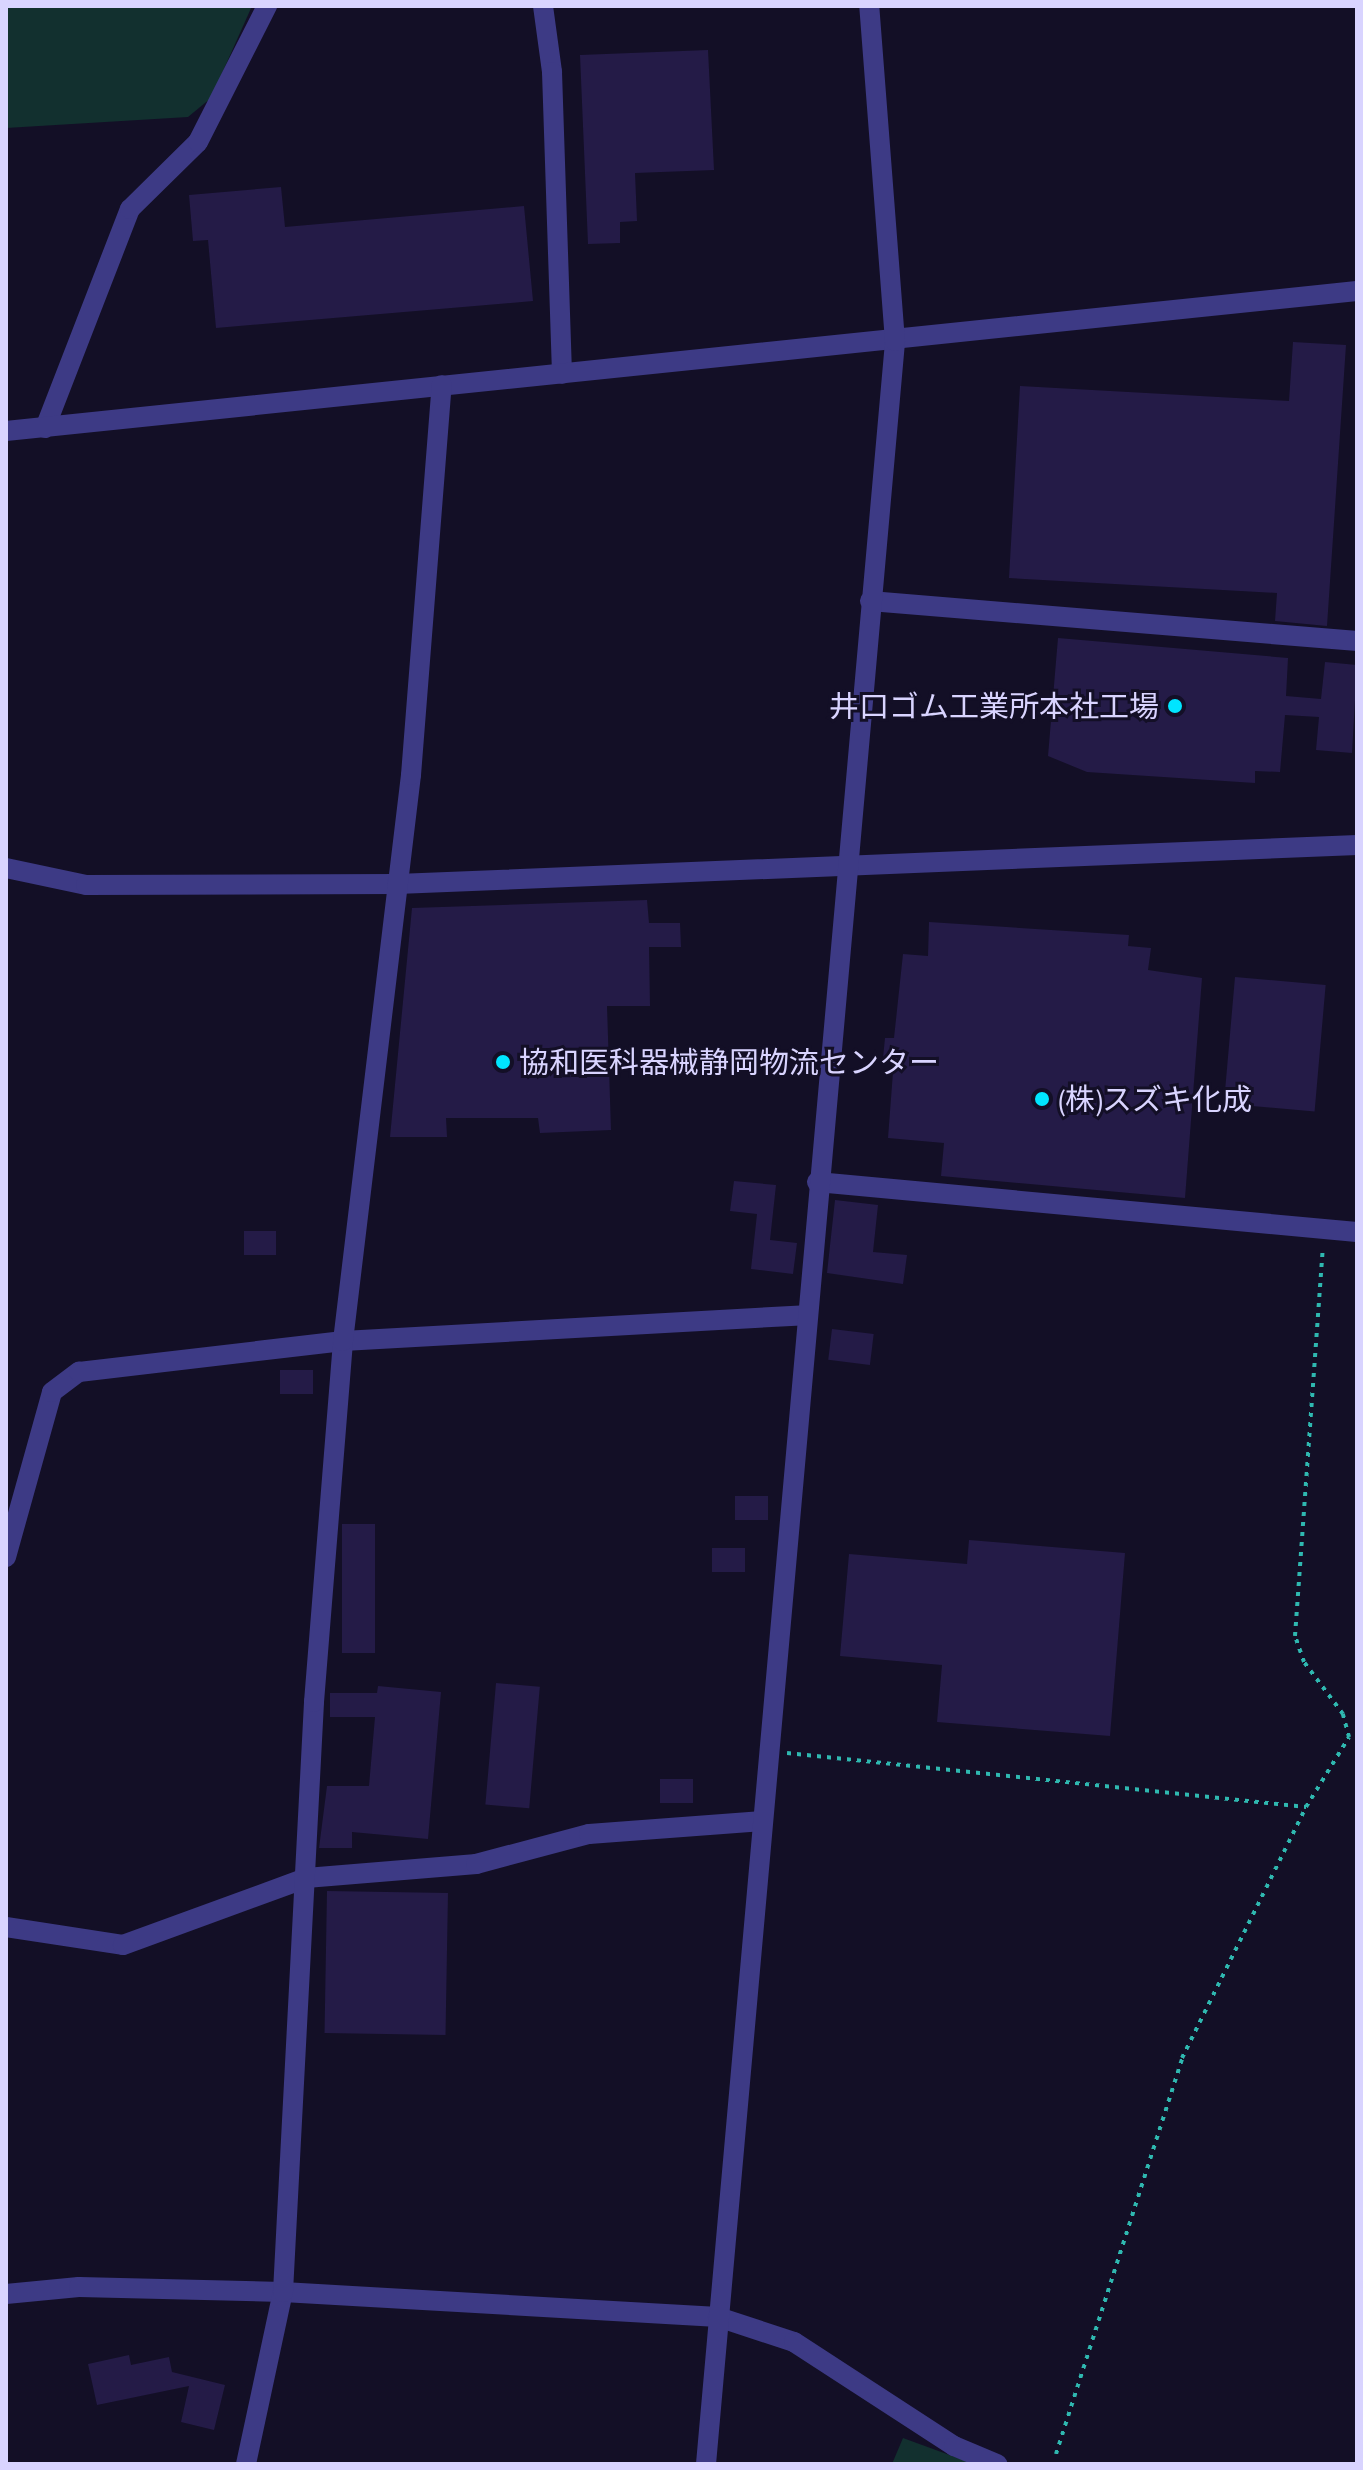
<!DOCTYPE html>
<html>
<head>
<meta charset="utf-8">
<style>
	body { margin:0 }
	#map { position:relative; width:1363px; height:2470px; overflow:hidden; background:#130f26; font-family:"PT Sans Narrow","Noto Sans JP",sans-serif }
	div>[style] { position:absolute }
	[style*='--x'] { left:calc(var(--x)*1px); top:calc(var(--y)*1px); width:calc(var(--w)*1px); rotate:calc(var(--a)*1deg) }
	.green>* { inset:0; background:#12302f }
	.building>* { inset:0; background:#241b47; transform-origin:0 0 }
	.path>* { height:4px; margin-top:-2px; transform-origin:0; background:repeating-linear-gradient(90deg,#2fb8b0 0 4px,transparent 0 10px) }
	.minor>* { height:20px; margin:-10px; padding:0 10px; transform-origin:10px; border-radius:10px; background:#3d3a85 }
	.dots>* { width:22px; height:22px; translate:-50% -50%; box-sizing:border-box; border:4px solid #130f26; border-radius:50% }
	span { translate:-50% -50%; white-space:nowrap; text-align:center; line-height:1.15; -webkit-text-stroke:6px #130f26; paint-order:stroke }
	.poi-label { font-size:30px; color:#d9d4ff }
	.right { translate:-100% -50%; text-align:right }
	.left { translate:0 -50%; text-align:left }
	.frame { position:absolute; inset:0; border:8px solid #d9d4ff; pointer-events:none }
</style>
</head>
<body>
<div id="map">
	<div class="green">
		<i style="clip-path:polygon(6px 6px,252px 6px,211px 98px,188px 117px,6px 128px)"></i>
		<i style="clip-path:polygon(903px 2438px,974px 2464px,892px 2464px)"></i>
	</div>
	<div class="building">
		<i style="clip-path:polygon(708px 50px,714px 170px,635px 173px,637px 221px,620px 222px,620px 243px,588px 244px,580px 55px)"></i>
		<i style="clip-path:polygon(281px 187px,285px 227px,524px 206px,533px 301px,216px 328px,208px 240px,193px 241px,189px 195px)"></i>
		<i style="clip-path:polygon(1293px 342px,1346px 345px,1327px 626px,1275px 621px,1277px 593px,1009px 578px,1020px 386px,1289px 401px)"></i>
		<i style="clip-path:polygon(1058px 638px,1288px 658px,1286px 696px,1321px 699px,1325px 662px,1357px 665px,1352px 753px,1316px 750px,1319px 717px,1285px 715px,1280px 772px,1255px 771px,1255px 783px,1087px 772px,1048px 756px)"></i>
		<i style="clip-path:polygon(647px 900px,649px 923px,680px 923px,681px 947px,649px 947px,650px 1006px,607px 1006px,611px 1130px,540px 1133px,538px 1118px,446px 1118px,447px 1137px,390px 1137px,412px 908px)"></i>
		<i style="clip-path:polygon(929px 922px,1129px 935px,1128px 946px,1151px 948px,1148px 970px,1202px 978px,1185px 1198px,941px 1176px,944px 1143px,888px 1138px,894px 1059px,883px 1058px,885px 1038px,894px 1038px,903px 954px,928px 956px)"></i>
		<i style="left:1235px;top:977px;width:91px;height:127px;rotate:5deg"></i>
		<i style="clip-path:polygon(734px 1181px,776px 1185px,770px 1240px,797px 1243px,793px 1274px,751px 1269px,757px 1214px,730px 1211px)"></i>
		<i style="clip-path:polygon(835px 1200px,878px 1205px,873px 1252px,907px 1255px,903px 1284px,827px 1273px)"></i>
		<i style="left:244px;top:1231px;width:32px;height:24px"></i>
		<i style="left:832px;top:1329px;width:42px;height:31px;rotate:7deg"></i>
		<i style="left:280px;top:1370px;width:33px;height:24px"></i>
		<i style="left:735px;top:1496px;width:33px;height:24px"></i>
		<i style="left:342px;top:1524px;width:33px;height:129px"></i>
		<i style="clip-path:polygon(969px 1540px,1125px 1553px,1110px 1736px,937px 1722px,942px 1665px,840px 1656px,849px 1554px,967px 1564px)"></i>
		<i style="left:712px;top:1548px;width:33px;height:24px"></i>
		<i style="left:496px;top:1683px;width:44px;height:122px;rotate:5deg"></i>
		<i style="clip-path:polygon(378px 1686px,441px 1692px,428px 1839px,352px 1832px,352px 1848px,319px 1848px,327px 1786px,369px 1786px,375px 1717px,330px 1717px,330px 1693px,377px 1693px)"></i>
		<i style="left:660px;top:1779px;width:33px;height:24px"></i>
		<i style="left:327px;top:1891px;width:121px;height:142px;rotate:1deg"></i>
		<i style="clip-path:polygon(129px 2355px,131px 2365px,169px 2357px,172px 2372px,225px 2385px,214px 2430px,181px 2422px,189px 2386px,97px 2405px,88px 2364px)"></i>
	</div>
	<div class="path">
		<i style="--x:787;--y:1753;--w:522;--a:5.94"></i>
		<i style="--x:1056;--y:2454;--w:416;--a:-72.3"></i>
		<i style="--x:1182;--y:2058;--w:280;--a:-63.7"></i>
		<i style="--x:1306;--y:1807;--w:82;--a:-58.4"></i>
		<i style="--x:1349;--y:1737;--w:24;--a:-105"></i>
		<i style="--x:1343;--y:1714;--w:65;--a:-126.9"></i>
		<i style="--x:1304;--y:1662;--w:28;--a:-109"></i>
		<i style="--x:1295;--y:1636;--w:389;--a:-85.9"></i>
	</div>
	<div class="minor">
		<i style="--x:543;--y:6;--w:67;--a:82.2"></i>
		<i style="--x:552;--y:72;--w:302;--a:88.1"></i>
		<i style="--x:45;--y:428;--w:235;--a:-68.8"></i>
		<i style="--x:130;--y:209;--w:95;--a:-44.6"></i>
		<i style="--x:198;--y:142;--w:153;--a:-63.1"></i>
		<i style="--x:6;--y:431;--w:1358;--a:-5.92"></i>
		<i style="--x:870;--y:601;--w:489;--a:4.7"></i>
		<i style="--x:6;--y:868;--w:82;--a:12"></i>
		<i style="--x:86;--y:885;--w:311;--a:-0.2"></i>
		<i style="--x:397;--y:884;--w:961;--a:-2.33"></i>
		<i style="--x:817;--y:1182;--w:542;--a:5.29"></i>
		<i style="--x:6;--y:1557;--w:171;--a:-74.4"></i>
		<i style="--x:52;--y:1392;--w:34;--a:-37"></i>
		<i style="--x:79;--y:1372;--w:266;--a:-6.7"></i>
		<i style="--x:343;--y:1341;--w:463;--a:-3.2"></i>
		<i style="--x:6;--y:1927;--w:118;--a:8.7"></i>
		<i style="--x:123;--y:1945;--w:195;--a:-20.1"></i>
		<i style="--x:306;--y:1878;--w:171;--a:-4.7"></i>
		<i style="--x:476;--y:1864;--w:117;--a:-14.9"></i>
		<i style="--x:589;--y:1834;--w:171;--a:-4.3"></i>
		<i style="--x:6;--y:2294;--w:73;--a:-5.5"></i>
		<i style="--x:79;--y:2287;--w:204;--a:1.4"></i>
		<i style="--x:283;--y:2292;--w:436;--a:3.3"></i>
		<i style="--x:718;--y:2317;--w:80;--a:18.2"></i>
		<i style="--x:794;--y:2342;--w:191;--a:33"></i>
		<i style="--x:954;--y:2446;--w:47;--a:22.7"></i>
		<i style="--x:246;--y:2464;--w:176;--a:-77.9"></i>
		<i style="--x:283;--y:2292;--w:591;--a:-86.99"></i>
		<i style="--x:314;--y:1702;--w:362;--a:-85.4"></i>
		<i style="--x:343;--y:1341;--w:570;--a:-83.15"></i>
		<i style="--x:411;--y:775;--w:391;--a:-85.5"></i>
		<i style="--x:706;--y:2464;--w:2131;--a:-84.91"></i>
		<i style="--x:895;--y:341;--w:336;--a:-94.4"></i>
	</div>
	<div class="dots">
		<i style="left:1175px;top:706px;background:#00e5ff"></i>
		<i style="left:503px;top:1062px;background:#00e5ff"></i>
		<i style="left:1042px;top:1099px;background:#00e5ff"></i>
	</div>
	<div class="poi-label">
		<span class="right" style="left:1159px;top:706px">井口ゴム工業所本社工場</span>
		<span class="left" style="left:519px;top:1062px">協和医科器械静岡物流センター</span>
		<span class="left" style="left:1058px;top:1099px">(株)スズキ化成</span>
	</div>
	<div class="frame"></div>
</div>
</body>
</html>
